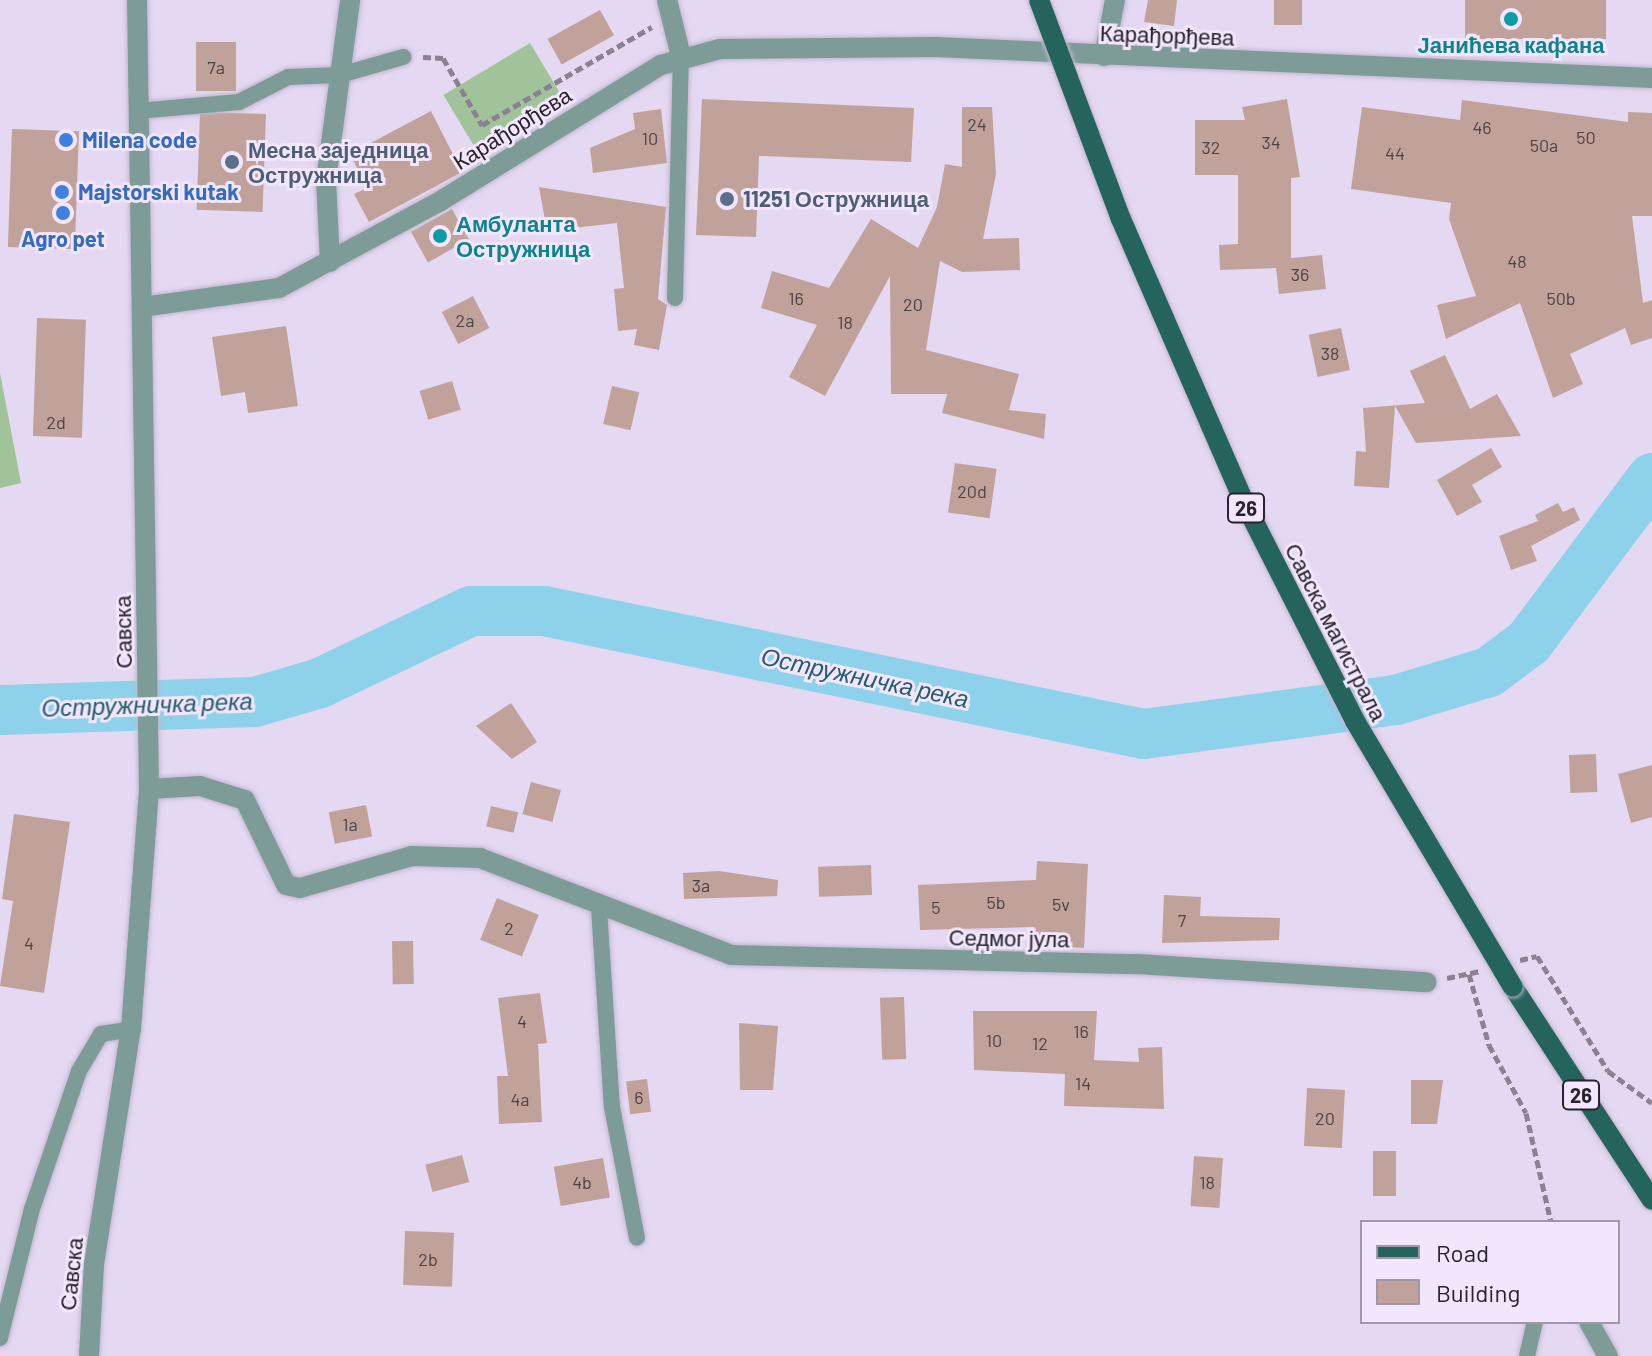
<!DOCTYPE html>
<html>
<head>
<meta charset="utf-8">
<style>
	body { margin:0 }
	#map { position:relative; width:1652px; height:1356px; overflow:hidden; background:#e5d8f2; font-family:Barlow,sans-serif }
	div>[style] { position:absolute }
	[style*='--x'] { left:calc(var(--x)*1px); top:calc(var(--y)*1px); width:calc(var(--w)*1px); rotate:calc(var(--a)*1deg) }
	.green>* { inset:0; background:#a1c399; transform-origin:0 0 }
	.river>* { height:50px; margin:-25px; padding:0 25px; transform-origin:25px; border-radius:25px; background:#8dd2ea }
	.building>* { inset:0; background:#c1a29a; transform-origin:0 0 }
	.path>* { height:5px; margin-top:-2.5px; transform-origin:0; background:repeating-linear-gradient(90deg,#8a8193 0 8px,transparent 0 12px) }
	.roads { filter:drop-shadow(0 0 2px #c3b7ce) drop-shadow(0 0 2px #c3b7ce) }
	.service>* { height:16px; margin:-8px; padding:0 8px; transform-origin:8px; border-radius:8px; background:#7d9c97 }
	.minor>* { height:20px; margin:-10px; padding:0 10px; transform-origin:10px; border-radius:10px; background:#7d9c97 }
	.tertiary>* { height:20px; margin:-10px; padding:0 10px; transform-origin:10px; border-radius:10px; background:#7d9c97 }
	.primary>* { height:20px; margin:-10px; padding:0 10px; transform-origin:10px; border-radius:10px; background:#25645d }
	.bridges { filter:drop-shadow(0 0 2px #c3b7ce) drop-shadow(0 0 2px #c3b7ce) }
	.primary-bridge>* { height:20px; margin:-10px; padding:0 10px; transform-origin:10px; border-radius:10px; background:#25645d }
	.dots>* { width:22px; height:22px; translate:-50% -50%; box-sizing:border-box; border:4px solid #f1e6fb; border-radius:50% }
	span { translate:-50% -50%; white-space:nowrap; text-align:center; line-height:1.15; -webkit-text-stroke:6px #f1e6fb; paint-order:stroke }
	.number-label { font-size:18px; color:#4e4247 }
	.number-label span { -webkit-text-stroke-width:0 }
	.shield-label span { padding:2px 6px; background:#f1e6fb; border:2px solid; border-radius:6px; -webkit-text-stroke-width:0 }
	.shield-label { font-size:20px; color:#27222b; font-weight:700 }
	.street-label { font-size:22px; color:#27222b }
	.culture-label { font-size:22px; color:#0d838f; font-weight:700 }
	.left { translate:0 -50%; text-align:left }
	.shop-label { font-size:22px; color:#366cbe; font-weight:700 }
	.service-label { font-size:22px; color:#4e5e75; font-weight:700 }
	.water-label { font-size:24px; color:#255c6e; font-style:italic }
	.legend { position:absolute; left:1360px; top:1220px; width:260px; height:104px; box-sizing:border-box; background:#f1e6fb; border:2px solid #a098a8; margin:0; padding:10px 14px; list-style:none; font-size:24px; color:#27222b }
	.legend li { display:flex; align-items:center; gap:16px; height:40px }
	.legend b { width:40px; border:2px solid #a098a8 }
</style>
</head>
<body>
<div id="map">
	<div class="green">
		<i style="left:530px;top:43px;width:62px;height:101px;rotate:59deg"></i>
		<i style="clip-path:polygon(0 373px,21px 483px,0 488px)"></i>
	</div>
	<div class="river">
		<i style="--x:0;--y:710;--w:255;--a:-1.8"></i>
		<i style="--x:255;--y:702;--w:68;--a:-16.3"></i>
		<i style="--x:320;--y:683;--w:167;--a:-25.5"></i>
		<i style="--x:471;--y:611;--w:73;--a:0"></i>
		<i style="--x:544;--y:611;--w:612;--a:11.59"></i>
		<i style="--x:1144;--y:734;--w:254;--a:-7.7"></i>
		<i style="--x:1396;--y:700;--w:97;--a:-16.8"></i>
		<i style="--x:1489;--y:672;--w:50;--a:-36.9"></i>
		<i style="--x:1529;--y:642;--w:205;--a:-53.1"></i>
	</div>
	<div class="building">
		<i style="clip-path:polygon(1148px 0,1177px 0,1174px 26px,1144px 22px)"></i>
		<i style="left:1274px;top:0;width:28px;height:25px"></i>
		<i style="left:1465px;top:0;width:141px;height:39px"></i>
		<i style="left:600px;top:10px;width:29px;height:60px;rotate:61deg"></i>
		<i style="left:196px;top:42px;width:40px;height:49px"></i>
		<i style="clip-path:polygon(702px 99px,914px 108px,911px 162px,759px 156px,756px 237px,696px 235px)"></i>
		<i style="clip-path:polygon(1287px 99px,1300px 177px,1291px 178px,1291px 258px,1322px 255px,1326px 289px,1279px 294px,1276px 268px,1220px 270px,1219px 245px,1238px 244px,1238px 175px,1195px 175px,1195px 120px,1245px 120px,1242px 107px)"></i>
		<i style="clip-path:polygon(1462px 100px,1628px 122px,1628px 112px,1652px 113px,1652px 216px,1632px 216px,1643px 303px,1652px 300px,1652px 338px,1631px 345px,1625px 328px,1570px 354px,1583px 384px,1553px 398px,1520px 303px,1446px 339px,1437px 305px,1476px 296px,1449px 219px,1451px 203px,1351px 189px,1362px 107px,1460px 120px)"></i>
		<i style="clip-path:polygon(962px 107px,992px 107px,996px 174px,983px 239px,1019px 238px,1020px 270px,962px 272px,940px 261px,926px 350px,1019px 374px,1009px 410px,1046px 414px,1044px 439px,942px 413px,947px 394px,891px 394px,890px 276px,825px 396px,789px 377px,817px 325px,761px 308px,772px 271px,829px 288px,871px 219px,918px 248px,937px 207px,945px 164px,962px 167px)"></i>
		<i style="clip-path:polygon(661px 109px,667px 163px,593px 173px,590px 148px,635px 129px,633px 113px)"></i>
		<i style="clip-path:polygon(431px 111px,462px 172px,369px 222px,354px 194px,367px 188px,350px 154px)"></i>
		<i style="left:266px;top:114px;width:98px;height:66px;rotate:92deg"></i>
		<i style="left:12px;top:129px;width:67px;height:118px;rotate:2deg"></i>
		<i style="clip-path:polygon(539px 187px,666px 207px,658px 299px,667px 305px,659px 350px,634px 345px,637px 329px,618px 331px,614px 289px,624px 288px,617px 223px,547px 231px)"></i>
		<i style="left:452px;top:209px;width:35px;height:47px;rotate:61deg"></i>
		<i style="left:473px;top:296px;width:36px;height:35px;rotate:63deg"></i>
		<i style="left:37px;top:318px;width:49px;height:118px;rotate:2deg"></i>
		<i style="clip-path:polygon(286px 326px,298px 406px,248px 413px,245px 392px,221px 396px,212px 337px)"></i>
		<i style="left:1341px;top:328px;width:43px;height:33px;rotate:78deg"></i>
		<i style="clip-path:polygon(1445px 355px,1470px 409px,1497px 394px,1521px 436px,1416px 443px,1395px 406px,1389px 488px,1354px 486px,1356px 451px,1366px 452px,1363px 408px,1425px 403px,1410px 371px)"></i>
		<i style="left:452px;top:381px;width:30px;height:34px;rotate:73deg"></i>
		<i style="left:612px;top:386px;width:28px;height:39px;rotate:13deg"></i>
		<i style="clip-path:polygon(1491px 448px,1502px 467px,1472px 485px,1482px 502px,1457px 516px,1437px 480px)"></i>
		<i style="left:955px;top:463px;width:42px;height:50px;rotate:8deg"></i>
		<i style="clip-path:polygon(1558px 503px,1563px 512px,1574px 507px,1580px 520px,1531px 546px,1537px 561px,1511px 570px,1499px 536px,1538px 521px,1535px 515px)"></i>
		<i style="clip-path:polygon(511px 703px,537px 742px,512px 759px,476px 726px)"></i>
		<i style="left:1596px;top:754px;width:38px;height:27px;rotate:88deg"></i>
		<i style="clip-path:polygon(1652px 765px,1652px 817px,1631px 823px,1618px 774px)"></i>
		<i style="left:531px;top:782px;width:31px;height:33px;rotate:15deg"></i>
		<i style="left:366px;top:805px;width:32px;height:38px;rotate:79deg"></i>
		<i style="left:491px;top:806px;width:28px;height:21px;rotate:13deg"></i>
		<i style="clip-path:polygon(14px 814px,70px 822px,44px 993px,0 986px,13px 901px,2px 899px)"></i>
		<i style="clip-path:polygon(1037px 861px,1088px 864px,1084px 948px,1033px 945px,1034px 927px,920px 930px,918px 885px,1036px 880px)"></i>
		<i style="left:871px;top:865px;width:30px;height:53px;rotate:88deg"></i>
		<i style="clip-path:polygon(719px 871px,778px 880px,777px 896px,684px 899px,683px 873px)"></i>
		<i style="clip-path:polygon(1164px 895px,1201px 897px,1200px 916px,1280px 918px,1279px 940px,1162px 943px)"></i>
		<i style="left:497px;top:898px;width:45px;height:45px;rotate:22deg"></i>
		<i style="left:413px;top:941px;width:43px;height:21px;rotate:89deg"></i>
		<i style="clip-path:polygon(540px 993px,547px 1043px,538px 1044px,542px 1122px,499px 1124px,497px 1076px,508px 1076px,498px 998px)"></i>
		<i style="left:904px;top:997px;width:62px;height:24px;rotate:88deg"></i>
		<i style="clip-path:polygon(973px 1011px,1097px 1011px,1094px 1060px,1139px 1062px,1138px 1048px,1162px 1047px,1164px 1109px,1064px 1106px,1065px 1074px,974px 1070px)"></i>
		<i style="clip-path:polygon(739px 1023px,778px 1026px,773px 1090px,740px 1090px)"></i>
		<i style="left:647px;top:1079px;width:33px;height:21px;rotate:83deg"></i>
		<i style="clip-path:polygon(1411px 1080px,1443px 1080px,1437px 1124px,1411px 1124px)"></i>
		<i style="left:1307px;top:1088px;width:38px;height:58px;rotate:3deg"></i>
		<i style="left:1373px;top:1151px;width:23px;height:45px"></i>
		<i style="left:462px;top:1155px;width:28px;height:38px;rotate:75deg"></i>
		<i style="left:1194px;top:1156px;width:29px;height:50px;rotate:4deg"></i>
		<i style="left:603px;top:1158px;width:40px;height:50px;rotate:80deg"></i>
		<i style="left:405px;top:1231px;width:49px;height:54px;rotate:2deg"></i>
	</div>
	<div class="path">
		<i style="--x:423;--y:57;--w:20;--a:3"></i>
		<i style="--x:443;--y:58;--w:78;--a:59.8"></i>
		<i style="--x:482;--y:125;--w:196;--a:-30"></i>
		<i style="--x:1520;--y:960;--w:17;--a:-13"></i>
		<i style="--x:1537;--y:956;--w:135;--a:58.3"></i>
		<i style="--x:1608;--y:1071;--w:54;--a:36"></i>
		<i style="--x:1469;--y:974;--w:74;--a:74.3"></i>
		<i style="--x:1489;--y:1045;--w:77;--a:61.4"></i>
		<i style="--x:1526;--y:1113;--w:112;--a:77.1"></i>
		<i style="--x:1447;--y:978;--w:34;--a:-12"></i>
	</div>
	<div class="roads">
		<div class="service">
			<i style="--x:138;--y:111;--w:101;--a:-5.1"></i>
			<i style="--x:239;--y:102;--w:55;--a:-27"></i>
			<i style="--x:288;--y:77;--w:52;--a:-2.2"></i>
			<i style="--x:340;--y:75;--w:66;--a:-15.9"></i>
			<i style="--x:675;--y:298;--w:242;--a:-88.6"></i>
			<i style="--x:599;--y:908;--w:199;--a:86.3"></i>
			<i style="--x:612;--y:1107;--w:133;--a:79.2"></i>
			<i style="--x:0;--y:1338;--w:133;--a:-76.1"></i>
			<i style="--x:32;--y:1209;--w:146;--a:-71.2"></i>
			<i style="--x:79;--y:1071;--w:43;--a:-59.3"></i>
			<i style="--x:101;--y:1034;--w:30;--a:-9"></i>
			<i style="--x:1527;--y:1356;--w:35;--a:-77"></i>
		</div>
		<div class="minor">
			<i style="--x:667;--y:0;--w:58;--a:76"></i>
			<i style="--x:1104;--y:56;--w:57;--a:-78.9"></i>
			<i style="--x:330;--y:262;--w:81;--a:-92.8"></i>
			<i style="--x:326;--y:181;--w:183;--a:-82.4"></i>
			<i style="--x:149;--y:789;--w:51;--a:-3.4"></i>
			<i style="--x:200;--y:786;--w:47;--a:17.3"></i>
			<i style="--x:245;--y:800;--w:94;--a:64.2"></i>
			<i style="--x:286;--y:885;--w:14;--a:12"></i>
			<i style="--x:300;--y:888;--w:116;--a:-15.9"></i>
			<i style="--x:412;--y:856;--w:68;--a:1.7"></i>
			<i style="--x:480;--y:858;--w:269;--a:21.1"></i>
			<i style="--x:731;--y:955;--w:406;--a:1.3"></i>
			<i style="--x:1137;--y:964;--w:290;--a:3.6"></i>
			<i style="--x:1589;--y:1322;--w:39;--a:61"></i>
		</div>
		<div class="tertiary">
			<i style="--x:142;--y:307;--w:138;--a:-7.9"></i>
			<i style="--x:279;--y:288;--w:182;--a:-28.3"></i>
			<i style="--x:439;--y:202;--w:261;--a:-31.7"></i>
			<i style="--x:661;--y:65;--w:61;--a:-15.2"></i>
			<i style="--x:720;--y:49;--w:215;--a:-0.5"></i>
			<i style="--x:935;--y:47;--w:718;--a:2.48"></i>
			<i style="--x:89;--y:1356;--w:92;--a:-86.9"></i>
			<i style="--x:94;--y:1264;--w:238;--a:-81.1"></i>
			<i style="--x:131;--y:1029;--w:241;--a:-85.7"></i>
			<i style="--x:149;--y:789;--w:789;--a:-90.87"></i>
		</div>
		<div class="primary">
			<i style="--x:1513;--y:987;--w:254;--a:56.9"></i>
		</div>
	</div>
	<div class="bridges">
		<div class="primary-bridge">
			<i style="--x:1039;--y:0;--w:234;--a:69.5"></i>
			<i style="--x:1121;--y:219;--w:313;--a:66.5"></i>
			<i style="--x:1246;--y:506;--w:241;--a:63.1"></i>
			<i style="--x:1355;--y:721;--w:309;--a:59.3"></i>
		</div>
	</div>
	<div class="dots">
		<i style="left:1511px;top:19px;background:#0f9aa8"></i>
		<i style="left:66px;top:140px;background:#3f7fe0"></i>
		<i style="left:232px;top:162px;background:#5c6f8a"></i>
		<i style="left:62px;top:192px;background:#3f7fe0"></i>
		<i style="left:727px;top:199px;background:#5c6f8a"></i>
		<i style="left:63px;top:213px;background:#3f7fe0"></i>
		<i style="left:440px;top:236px;background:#0f9aa8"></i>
	</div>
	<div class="number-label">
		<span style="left:216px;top:67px">7a</span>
		<span style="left:977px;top:124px">24</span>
		<span style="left:1482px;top:127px">46</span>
		<span style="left:1586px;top:137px">50</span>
		<span style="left:650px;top:138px">10</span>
		<span style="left:1271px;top:142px">34</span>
		<span style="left:1544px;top:145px">50a</span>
		<span style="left:1211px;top:147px">32</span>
		<span style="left:1395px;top:153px">44</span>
		<span style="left:1517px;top:261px">48</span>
		<span style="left:1300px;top:274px">36</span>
		<span style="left:796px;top:298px">16</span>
		<span style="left:1561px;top:298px">50b</span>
		<span style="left:913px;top:304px">20</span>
		<span style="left:465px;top:320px">2a</span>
		<span style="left:845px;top:322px">18</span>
		<span style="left:1330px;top:353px">38</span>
		<span style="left:56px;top:422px">2d</span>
		<span style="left:972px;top:491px">20d</span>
		<span style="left:350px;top:824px">1a</span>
		<span style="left:701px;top:885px">3a</span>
		<span style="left:996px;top:902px">5b</span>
		<span style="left:1061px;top:904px">5v</span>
		<span style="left:936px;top:907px">5</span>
		<span style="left:1182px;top:920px">7</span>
		<span style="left:509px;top:928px">2</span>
		<span style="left:29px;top:943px">4</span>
		<span style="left:522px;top:1021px">4</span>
		<span style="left:1081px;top:1031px">16</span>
		<span style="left:994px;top:1040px">10</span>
		<span style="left:1040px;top:1043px">12</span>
		<span style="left:1083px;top:1083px">14</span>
		<span style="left:639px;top:1097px">6</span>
		<span style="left:520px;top:1099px">4a</span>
		<span style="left:1325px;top:1118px">20</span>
		<span style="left:582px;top:1182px">4b</span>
		<span style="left:1207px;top:1182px">18</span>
		<span style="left:428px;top:1259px">2b</span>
	</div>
	<div class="shield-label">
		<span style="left:1246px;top:508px">26</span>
		<span style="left:1581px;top:1095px">26</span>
	</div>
	<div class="street-label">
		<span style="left:1167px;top:35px;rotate:2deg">Карађорђева</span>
		<span style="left:512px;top:128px;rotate:-32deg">Карађорђева</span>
		<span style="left:123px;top:632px;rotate:-91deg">Савска</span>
		<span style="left:1336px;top:632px;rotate:63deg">Савска магистрала</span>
		<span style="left:1009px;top:938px;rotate:1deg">Седмог јула</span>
		<span style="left:71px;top:1274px;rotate:-84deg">Савска</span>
	</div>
	<div class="culture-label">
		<span style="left:1511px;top:45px">Јанићева кафана</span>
		<span class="left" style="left:456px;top:236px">Амбуланта<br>Остружница</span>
	</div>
	<div class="shop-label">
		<span class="left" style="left:82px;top:140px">Milena code</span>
		<span class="left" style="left:78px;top:192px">Majstorski kutak</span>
		<span style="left:63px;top:239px">Agro pet</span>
	</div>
	<div class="service-label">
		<span class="left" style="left:248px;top:162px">Месна заједница<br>Остружница</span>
		<span class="left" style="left:743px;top:199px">11251 Остружница</span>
	</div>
	<div class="water-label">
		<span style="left:865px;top:677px;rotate:12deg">Остружничка река</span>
		<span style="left:147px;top:704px;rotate:-2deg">Остружничка река</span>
	</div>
	<ul class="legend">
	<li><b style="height:10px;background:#25645d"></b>Road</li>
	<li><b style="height:22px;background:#c1a29a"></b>Building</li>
	</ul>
</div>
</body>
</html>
